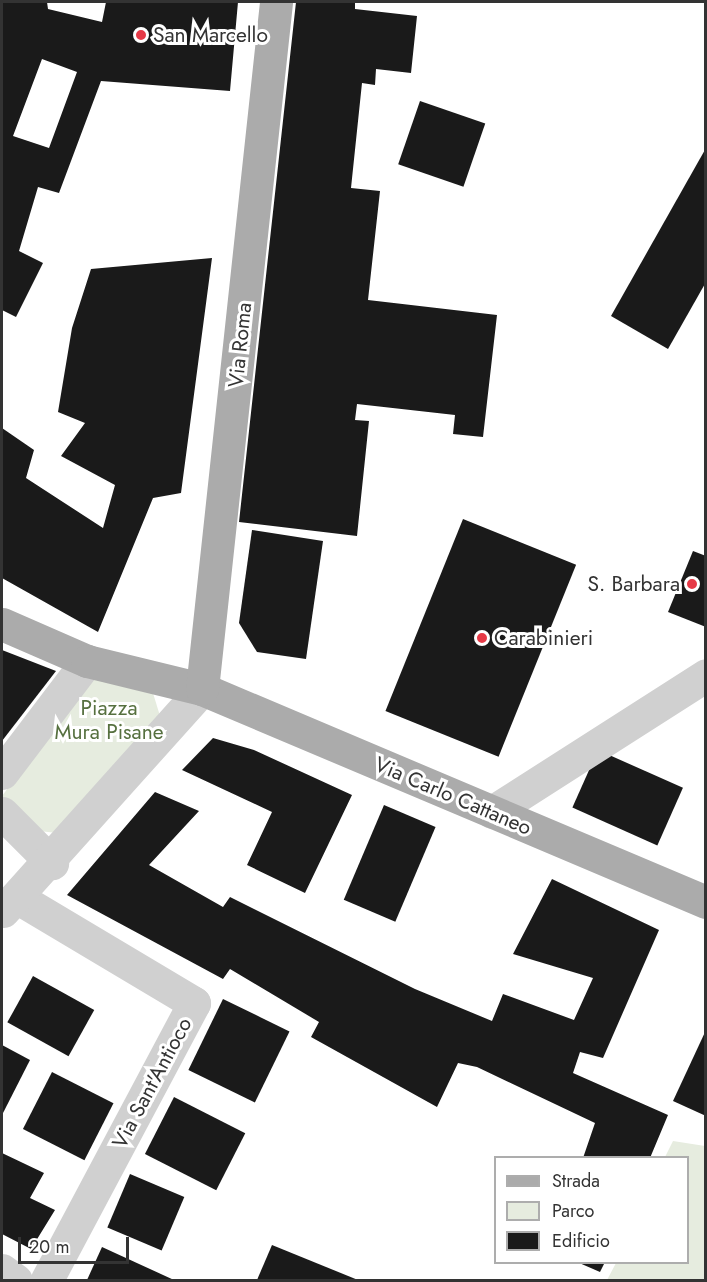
<!DOCTYPE html>
<html>
<head>
<meta charset="utf-8">
<style>
	body { margin:0 }
	#map { position:relative; width:707px; height:1282px; overflow:hidden; background:#fff; font-family:Jost,sans-serif }
	div>[style] { position:absolute }
	[style*='--x'] { left:calc(var(--x)*1px); top:calc(var(--y)*1px); width:calc(var(--w)*1px); rotate:calc(var(--a)*1deg) }
	.green>* { inset:0; background:#e6ecdf }
	.building>* { inset:0; background:#1a1a1a; transform-origin:0 0 }
	.minor>* { height:33px; margin:-16.5px; padding:0 16.5px; transform-origin:16.5px; border-radius:16.5px; background:#d0d0d0 }
	.major>* { height:33px; margin:-16.5px; padding:0 16.5px; transform-origin:16.5px; border-radius:16.5px; background:#ababab }
	.dots>* { width:16px; height:16px; translate:-50% -50%; box-sizing:border-box; border:3px solid #fff; border-radius:50% }
	span { translate:-50% -50%; white-space:nowrap; text-align:center; line-height:1.15; -webkit-text-stroke:6px #fff; paint-order:stroke }
	.poi-label { font-size:21px; color:#333 }
	.left { translate:0 -50%; text-align:left }
	.right { translate:-100% -50%; text-align:right }
	.street-label { font-size:21px; color:#333 }
	.park-label { font-size:21px; color:#56703f }
	.frame { position:absolute; inset:0; border:3px solid #333; pointer-events:none }
	.legend { position:absolute; left:494px; top:1156px; width:195px; height:108px; box-sizing:border-box; background:#fff; border:2px solid #adadad; margin:0; padding:8px 10px; list-style:none; font-size:18px; color:#333 }
	.legend li { display:flex; align-items:center; gap:12px; height:30px }
	.legend b { width:30px; border:2px solid #adadad }
	.scale { position:absolute; left:18px; top:1237px; width:111px; height:27px; box-sizing:border-box; border:3px solid #333; border-top:0; padding-left:8px; font-size:18px; line-height:21px; white-space:nowrap; color:#333; -webkit-text-stroke:4px #fff; paint-order:stroke }
</style>
</head>
<body>
<div id="map">
	<div class="green">
		<i style="clip-path:polygon(95px 671px,152px 690px,161px 719px,66px 834px,39px 831px,2px 796px)"></i>
		<i style="clip-path:polygon(673px 1141px,705px 1146px,705px 1280px,607px 1280px,616px 1263px,688px 1262px,688px 1158px,665px 1157px)"></i>
	</div>
	<div class="building">
		<i style="clip-path:polygon(evenodd,2px 2px,47px 2px,48px 9px,102px 22px,106px 2px,238px 2px,230px 91px,101px 81px,59px 193px,38px 187px,19px 251px,43px 263px,16px 317px,2px 310px,2px 2px,42px 59px,77px 72px,49px 148px,13px 136px,42px 59px)"></i>
		<i style="clip-path:polygon(296px 2px,355px 2px,355px 9px,417px 16px,411px 73px,376px 69px,375px 85px,362px 83px,351px 188px,380px 191px,368px 300px,497px 315px,483px 437px,453px 434px,455px 415px,357px 404px,355px 420px,369px 421px,357px 536px,239px 522px)"></i>
		<i style="left:420px;top:101px;width:69px;height:67px;rotate:19deg"></i>
		<i style="clip-path:polygon(706px 148px,706px 282px,668px 349px,611px 316px)"></i>
		<i style="clip-path:polygon(212px 258px,181px 493px,153px 498px,98px 632px,2px 578px,2px 428px,34px 450px,26px 478px,103px 528px,115px 485px,61px 456px,85px 423px,58px 412px,72px 328px,91px 269px)"></i>
		<i style="left:463px;top:519px;width:122px;height:207px;rotate:22deg"></i>
		<i style="clip-path:polygon(252px 530px,323px 541px,306px 659px,257px 652px,239px 623px)"></i>
		<i style="clip-path:polygon(693px 551px,706px 556px,706px 627px,668px 612px)"></i>
		<i style="clip-path:polygon(2px 650px,56px 671px,2px 741px)"></i>
		<i style="clip-path:polygon(213px 738px,254px 750px,352px 795px,305px 893px,247px 865px,272px 812px,182px 770px)"></i>
		<i style="left:598px;top:750px;width:93px;height:63px;rotate:24deg"></i>
		<i style="clip-path:polygon(155px 792px,199px 811px,149px 865px,223px 907px,230px 897px,415px 989px,492px 1021px,503px 994px,574px 1020px,593px 978px,513px 954px,552px 879px,659px 930px,603px 1058px,580px 1052px,573px 1073px,668px 1115px,650px 1158px,583px 1158px,595px 1123px,477px 1067px,458px 1063px,437px 1107px,311px 1037px,319px 1022px,230px 969px,223px 979px,67px 895px)"></i>
		<i style="left:384px;top:805px;width:56px;height:103px;rotate:23deg"></i>
		<i style="left:33px;top:976px;width:70px;height:53px;rotate:29deg"></i>
		<i style="left:223px;top:999px;width:74px;height:79px;rotate:26deg"></i>
		<i style="clip-path:polygon(706px 1030px,706px 1116px,673px 1101px)"></i>
		<i style="clip-path:polygon(2px 1045px,30px 1060px,2px 1115px)"></i>
		<i style="left:52px;top:1072px;width:69px;height:64px;rotate:27deg"></i>
		<i style="left:174px;top:1097px;width:80px;height:64px;rotate:27deg"></i>
		<i style="clip-path:polygon(2px 1153px,44px 1173px,30px 1198px,55px 1210px,31px 1249px,2px 1234px)"></i>
		<i style="left:130px;top:1174px;width:59px;height:58px;rotate:23deg"></i>
		<i style="clip-path:polygon(272px 1245px,358px 1280px,257px 1280px)"></i>
		<i style="clip-path:polygon(102px 1247px,174px 1280px,87px 1280px)"></i>
		<i style="clip-path:polygon(577px 1262px,605px 1262px,600px 1272px)"></i>
	</div>
	<div class="minor">
		<i style="--x:2;--y:773;--w:141;--a:-52.8"></i>
		<i style="--x:492;--y:812;--w:254;--a:-32.6"></i>
		<i style="--x:2;--y:813;--w:71;--a:45"></i>
		<i style="--x:18;--y:898;--w:205;--a:30.8"></i>
		<i style="--x:194;--y:1003;--w:314;--a:118"></i>
		<i style="--x:3;--y:911;--w:298;--a:-48.1"></i>
		<i style="--x:2;--y:1270;--w:17;--a:36"></i>
	</div>
	<div class="major">
		<i style="--x:2;--y:624;--w:93;--a:23.5"></i>
		<i style="--x:87;--y:661;--w:118;--a:13.7"></i>
		<i style="--x:202;--y:689;--w:547;--a:22.91"></i>
		<i style="--x:202;--y:689;--w:691;--a:-83.85"></i>
	</div>
	<div class="dots">
		<i style="left:141px;top:35px;background:#e63946"></i>
		<i style="left:692px;top:584px;background:#e63946"></i>
		<i style="left:482px;top:638px;background:#e63946"></i>
	</div>
	<div class="poi-label">
		<span class="left" style="left:153px;top:35px">San Marcello</span>
		<span class="right" style="left:680px;top:584px">S. Barbara</span>
		<span class="left" style="left:494px;top:638px">Carabinieri</span>
	</div>
	<div class="street-label">
		<span style="left:240px;top:345px;rotate:-84deg">Via Roma</span>
		<span style="left:453px;top:796px;rotate:23deg">Via Carlo Cattaneo</span>
		<span style="left:152px;top:1083px;rotate:-62deg">Via Sant'Antioco</span>
	</div>
	<div class="park-label">
		<span style="left:109px;top:720px">Piazza<br>Mura Pisane</span>
	</div>
	<div class="frame"></div>
	<ul class="legend">
	<li><b style="height:8px;background:#ababab"></b>Strada</li>
	<li><b style="height:16px;background:#e6ecdf"></b>Parco</li>
	<li><b style="height:16px;background:#1a1a1a"></b>Edificio</li>
	</ul>
	<div class="scale">20 m</div>
</div>
</body>
</html>
